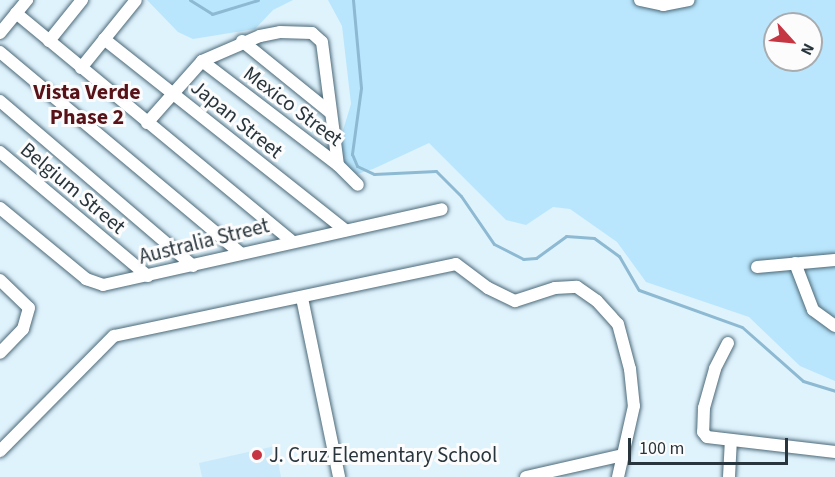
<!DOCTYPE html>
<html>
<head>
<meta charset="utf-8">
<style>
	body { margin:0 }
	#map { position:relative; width:835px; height:477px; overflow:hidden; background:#dff3fd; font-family:"Source Sans 3",sans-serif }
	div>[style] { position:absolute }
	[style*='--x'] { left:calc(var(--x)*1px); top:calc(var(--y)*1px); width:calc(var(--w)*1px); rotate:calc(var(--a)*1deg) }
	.built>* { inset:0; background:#caeafb }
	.green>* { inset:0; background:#b9e6fd }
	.stream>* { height:3px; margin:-1.5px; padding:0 1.5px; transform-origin:1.5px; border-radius:1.5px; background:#8dbad2 }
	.roads { filter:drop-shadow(0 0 2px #4c6978) drop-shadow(0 0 2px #4c6978) }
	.minor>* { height:12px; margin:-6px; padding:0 6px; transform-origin:6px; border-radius:6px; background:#fff }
	.dots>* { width:16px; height:16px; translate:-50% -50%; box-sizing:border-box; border:3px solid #fcfcfc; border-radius:50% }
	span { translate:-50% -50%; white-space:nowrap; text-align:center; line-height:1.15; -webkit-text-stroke:6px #fcfcfc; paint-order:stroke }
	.street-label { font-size:21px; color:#29353c }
	.poi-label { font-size:21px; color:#29353c }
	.left { translate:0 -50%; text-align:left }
	.neighbourhood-label { font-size:22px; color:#581318; font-weight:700 }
	.north { position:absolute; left:763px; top:12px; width:60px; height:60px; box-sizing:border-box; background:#fcfcfc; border:2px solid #a8acaf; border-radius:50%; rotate:117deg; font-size:16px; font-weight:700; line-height:24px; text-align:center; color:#29353c }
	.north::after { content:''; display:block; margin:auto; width:21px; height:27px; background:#c63642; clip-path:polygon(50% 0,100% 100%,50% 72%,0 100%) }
	.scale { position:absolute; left:628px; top:438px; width:160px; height:27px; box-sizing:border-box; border:3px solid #29353c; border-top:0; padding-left:8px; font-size:18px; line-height:21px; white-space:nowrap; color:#29353c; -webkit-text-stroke:4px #fcfcfc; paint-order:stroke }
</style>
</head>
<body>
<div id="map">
	<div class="built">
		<i style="clip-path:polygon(275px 446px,281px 477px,202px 477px,199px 463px)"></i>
	</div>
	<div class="green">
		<i style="clip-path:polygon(147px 0,293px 0,273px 10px,255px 29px,193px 39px,178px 32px)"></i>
		<i style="clip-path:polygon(evenodd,328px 0,835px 0,835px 381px,800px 366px,749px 317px,646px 282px,617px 242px,570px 209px,553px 207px,526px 225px,506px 220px,429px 143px,373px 169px,357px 174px,350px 170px,342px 161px,340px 140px,351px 104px,342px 26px,328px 0,775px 24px,811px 24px,811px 60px,775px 60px,775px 24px)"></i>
	</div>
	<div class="stream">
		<i style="--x:190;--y:0;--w:26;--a:32"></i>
		<i style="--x:212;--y:14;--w:48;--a:-16.9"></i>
		<i style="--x:353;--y:0;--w:88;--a:84.8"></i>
		<i style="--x:361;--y:88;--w:67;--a:97.8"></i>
		<i style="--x:352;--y:154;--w:13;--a:67"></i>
		<i style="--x:357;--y:166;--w:19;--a:25"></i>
		<i style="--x:374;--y:174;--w:62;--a:-2.8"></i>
		<i style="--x:436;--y:171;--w:35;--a:45"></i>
		<i style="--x:461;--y:196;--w:58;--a:55.5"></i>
		<i style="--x:494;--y:244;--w:33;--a:27"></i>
		<i style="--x:523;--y:259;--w:13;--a:-4"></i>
		<i style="--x:536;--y:258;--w:37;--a:-36"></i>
		<i style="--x:566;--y:236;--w:28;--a:4"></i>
		<i style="--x:594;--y:238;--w:31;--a:36"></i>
		<i style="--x:619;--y:256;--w:39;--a:60"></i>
		<i style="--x:639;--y:290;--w:109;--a:19.8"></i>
		<i style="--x:742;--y:327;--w:81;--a:41.5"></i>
		<i style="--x:803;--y:381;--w:34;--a:17"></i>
	</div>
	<div class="roads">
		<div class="minor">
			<i style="--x:640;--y:0;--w:24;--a:12"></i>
			<i style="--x:663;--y:5;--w:26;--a:-11"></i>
			<i style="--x:16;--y:13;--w:356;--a:39.6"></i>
			<i style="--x:0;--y:33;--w:43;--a:-50.7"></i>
			<i style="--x:104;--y:39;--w:308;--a:38.4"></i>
			<i style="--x:49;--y:41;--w:53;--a:-51.2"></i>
			<i style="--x:242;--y:41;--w:114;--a:39"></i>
			<i style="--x:0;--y:52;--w:313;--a:39.9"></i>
			<i style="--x:202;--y:61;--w:171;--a:37.4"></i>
			<i style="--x:338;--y:165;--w:28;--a:45"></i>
			<i style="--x:81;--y:68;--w:87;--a:-51"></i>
			<i style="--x:0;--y:101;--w:254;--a:40.5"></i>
			<i style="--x:147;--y:123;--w:83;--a:-48.4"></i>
			<i style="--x:202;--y:61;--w:63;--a:-23.3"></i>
			<i style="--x:260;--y:36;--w:20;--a:-11"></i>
			<i style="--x:280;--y:32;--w:32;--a:2"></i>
			<i style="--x:312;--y:33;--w:13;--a:42"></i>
			<i style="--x:322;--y:42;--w:124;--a:82.6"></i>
			<i style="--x:0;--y:152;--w:193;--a:40"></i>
			<i style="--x:0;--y:208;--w:112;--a:39.5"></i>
			<i style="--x:86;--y:279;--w:18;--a:19"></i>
			<i style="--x:103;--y:285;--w:347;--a:-12.6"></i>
			<i style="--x:795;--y:263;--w:50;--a:69"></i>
			<i style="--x:813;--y:310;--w:27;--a:36"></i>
			<i style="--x:757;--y:267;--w:78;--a:-5.1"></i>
			<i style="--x:0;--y:280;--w:40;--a:44"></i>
			<i style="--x:29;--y:308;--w:22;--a:106"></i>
			<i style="--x:23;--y:329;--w:33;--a:134"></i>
			<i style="--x:302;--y:298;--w:183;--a:78.3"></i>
			<i style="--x:728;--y:343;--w:29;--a:117"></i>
			<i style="--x:715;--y:369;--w:41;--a:105.8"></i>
			<i style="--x:704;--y:408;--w:24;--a:92"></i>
			<i style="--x:703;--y:432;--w:6;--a:51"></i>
			<i style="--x:707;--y:437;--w:129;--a:6.7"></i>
			<i style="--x:0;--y:451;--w:162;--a:-45.3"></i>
			<i style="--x:114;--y:336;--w:349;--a:-11.9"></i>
			<i style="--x:456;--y:264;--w:40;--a:37"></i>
			<i style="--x:488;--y:288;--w:30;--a:26"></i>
			<i style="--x:515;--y:301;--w:42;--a:-18"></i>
			<i style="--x:555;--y:288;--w:22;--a:-3"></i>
			<i style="--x:577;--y:287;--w:24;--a:35"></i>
			<i style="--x:597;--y:301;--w:31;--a:48"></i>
			<i style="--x:618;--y:324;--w:47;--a:75.1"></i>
			<i style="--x:630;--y:369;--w:37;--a:84"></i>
			<i style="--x:634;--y:406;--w:73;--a:102.7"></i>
			<i style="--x:526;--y:477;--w:99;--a:-12.8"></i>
			<i style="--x:729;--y:477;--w:35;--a:-87"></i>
		</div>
	</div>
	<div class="dots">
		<i style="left:257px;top:455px;background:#c63642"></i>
	</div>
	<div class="street-label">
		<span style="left:293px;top:106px;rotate:37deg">Mexico Street</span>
		<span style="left:237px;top:119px;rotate:39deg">Japan Street</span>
		<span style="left:73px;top:188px;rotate:40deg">Belgium Street</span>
		<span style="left:204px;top:241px;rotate:-14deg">Australia Street</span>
	</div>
	<div class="poi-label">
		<span class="left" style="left:269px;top:455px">J. Cruz Elementary School</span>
	</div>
	<div class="neighbourhood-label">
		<span style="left:87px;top:105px">Vista Verde<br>Phase 2</span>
	</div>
	<div class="north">N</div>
	<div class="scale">100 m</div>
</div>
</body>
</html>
